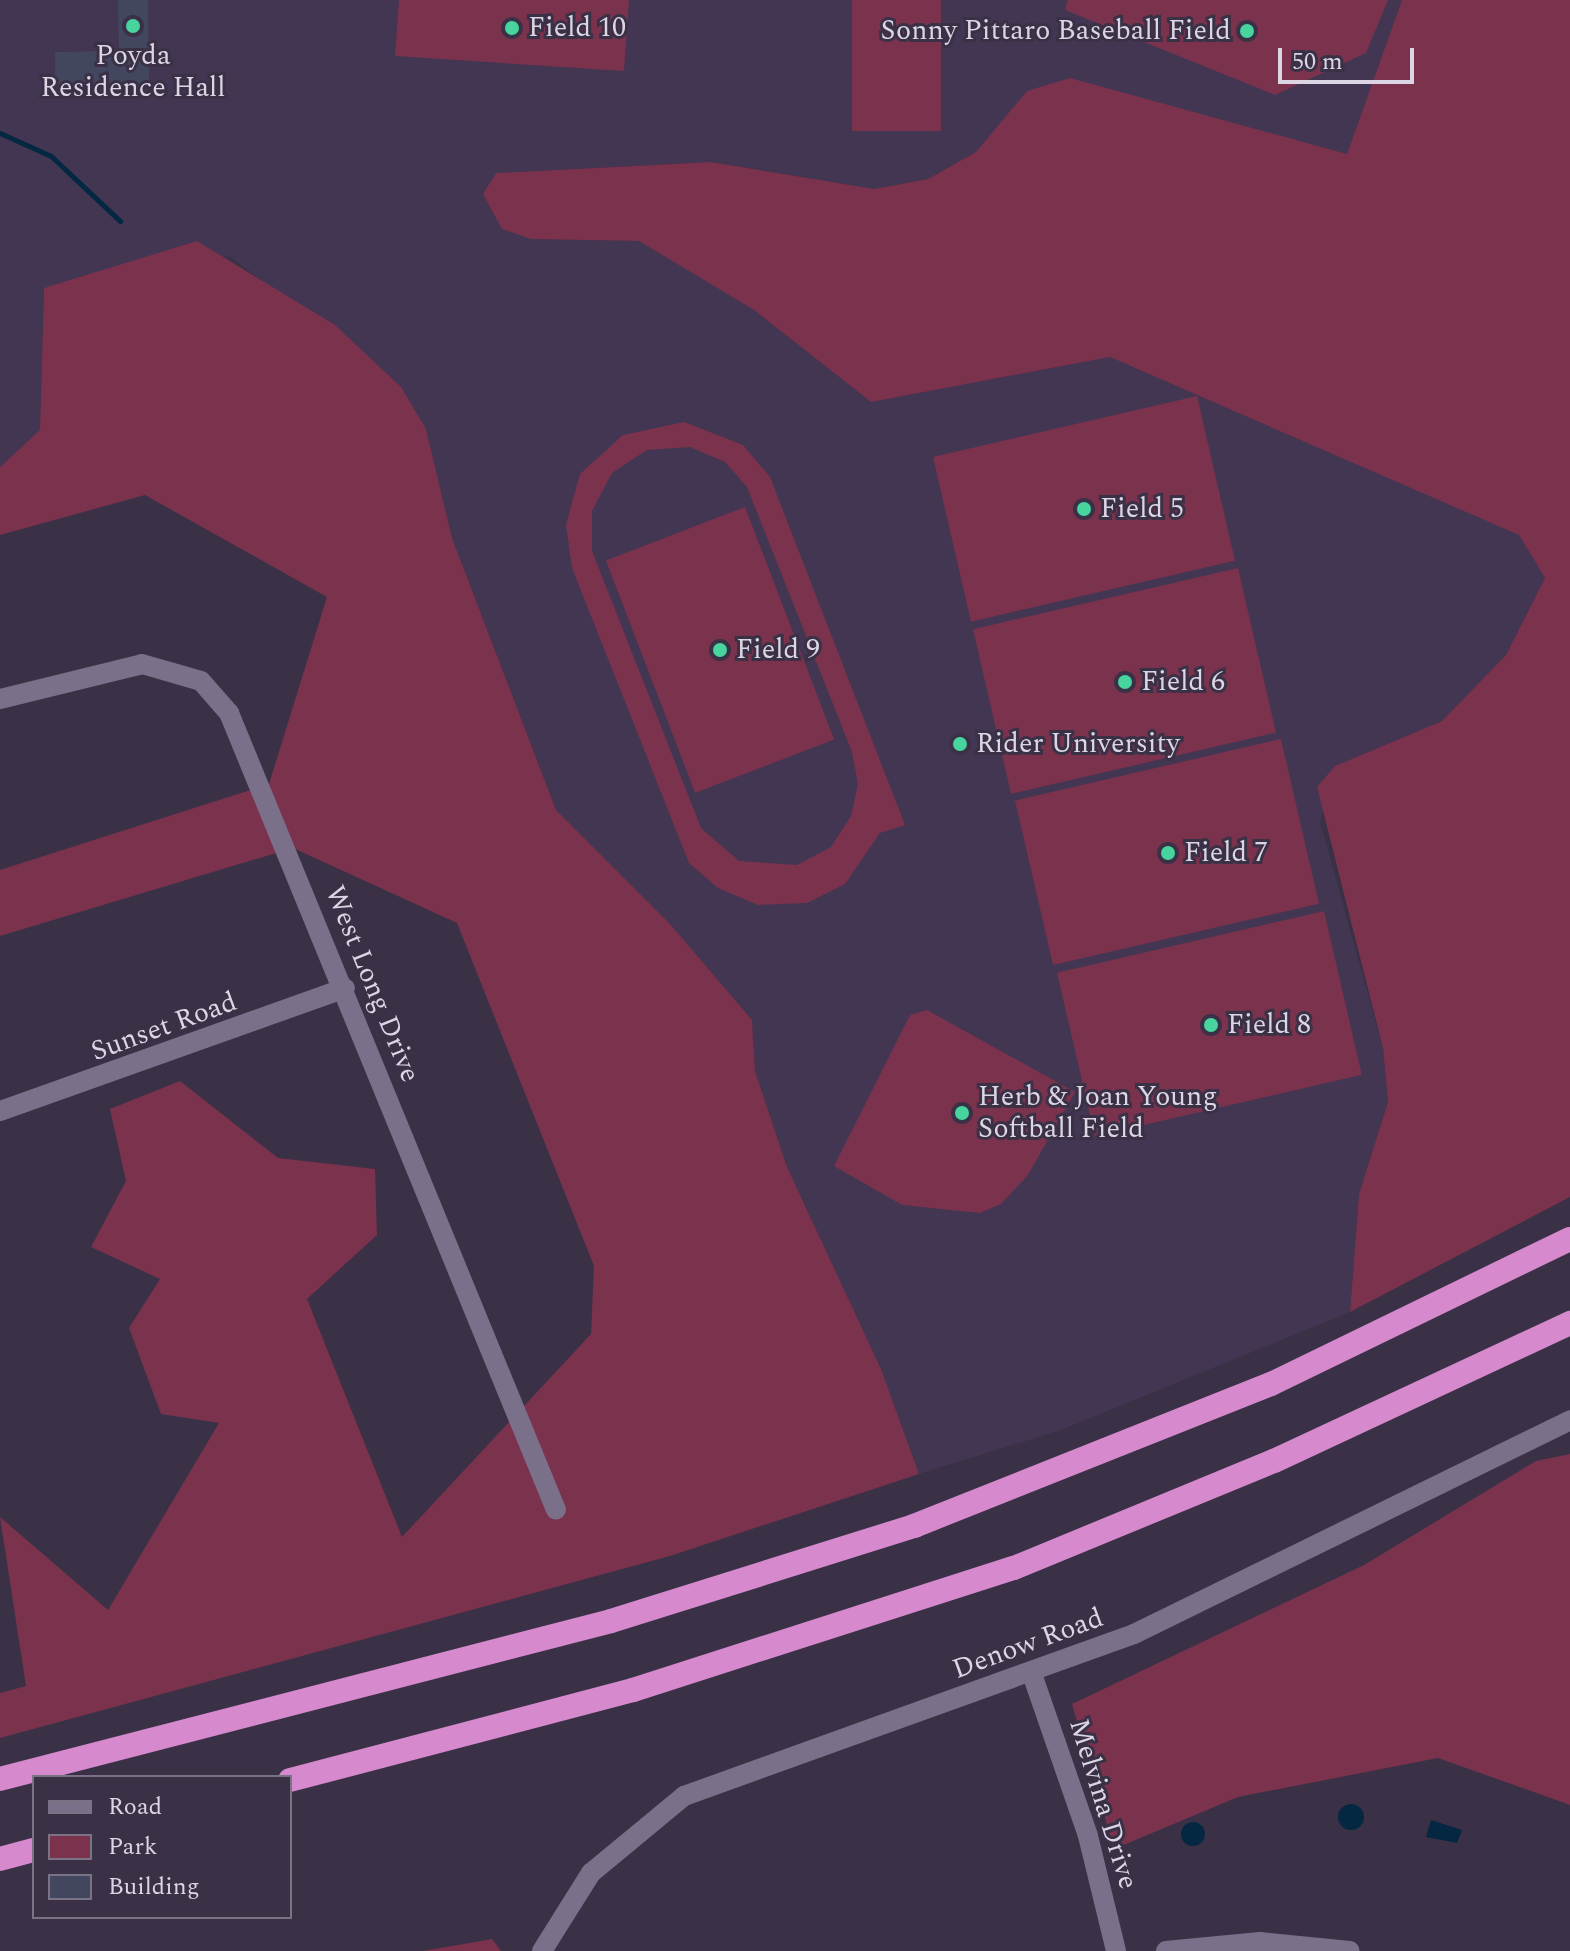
<!DOCTYPE html>
<html>
<head>
<meta charset="utf-8">
<style>
	body { margin:0 }
	#map { position:relative; width:1570px; height:1951px; overflow:hidden; background:#3a3147; font-family:Spectral,serif }
	div>[style] { position:absolute }
	[style*='--x'] { left:calc(var(--x)*1px); top:calc(var(--y)*1px); width:calc(var(--w)*1px); rotate:calc(var(--a)*1deg) }
	.built>* { inset:0; background:#423653 }
	.green>* { inset:0; background:#7a324d; transform-origin:0 0 }
	.water>* { inset:0; background:#042742 }
	.round { border-radius:50% }
	.stream>* { height:5px; margin:-2.5px; padding:0 2.5px; transform-origin:2.5px; border-radius:2.5px; background:#042742 }
	.building>* { inset:0; background:#42475f }
	.minor>* { height:20px; margin:-10px; padding:0 10px; transform-origin:10px; border-radius:10px; background:#7a708a }
	.highway>* { height:24px; margin:-12px; padding:0 12px; transform-origin:12px; border-radius:12px; background:#d68acd }
	.dots>* { width:22px; height:22px; translate:-50% -50%; box-sizing:border-box; border:4px solid #3a3147; border-radius:50% }
	span { translate:-50% -50%; white-space:nowrap; text-align:center; line-height:1.15; -webkit-text-stroke:6px #3a3147; paint-order:stroke }
	.poi-label { font-size:28px; color:#dbd5e4 }
	.left { translate:0 -50%; text-align:left }
	.right { translate:-100% -50%; text-align:right }
	.street-label { font-size:28px; color:#dbd5e4 }
	.legend { position:absolute; left:32px; top:1775px; width:260px; height:144px; box-sizing:border-box; background:#3a3147; border:2px solid #7a7386; margin:0; padding:10px 14px; list-style:none; font-size:24px; color:#dbd5e4 }
	.legend li { display:flex; align-items:center; gap:16px; height:40px }
	.legend b { width:40px; border:2px solid #7a7386 }
	.scale { position:absolute; left:1278px; top:48px; width:136px; height:36px; box-sizing:border-box; border:4px solid #dbd5e4; border-top:0; padding-left:10px; font-size:24px; line-height:28px; white-space:nowrap; color:#dbd5e4; -webkit-text-stroke:6px #3a3147; paint-order:stroke }
</style>
</head>
<body>
<div id="map">
	<div class="built">
		<i style="clip-path:polygon(0 0,1402px 0,1347px 154px,1193px 113px,1028px 92px,976px 152px,928px 179px,874px 189px,711px 162px,496px 173px,531px 239px,639px 241px,754px 310px,871px 402px,1110px 357px,1519px 534px,1545px 578px,1506px 655px,1442px 721px,1335px 766px,1320px 822px,1383px 1048px,1388px 1102px,1359px 1194px,1350px 1312px,1061px 1430px,919px 1474px,881px 1369px,787px 1167px,755px 1071px,752px 1020px,671px 925px,556px 810px,452px 538px,426px 429px,335px 325px,302px 311px,229px 256px,44px 288px,40px 430px,0 467px)"></i>
	</div>
	<div class="green">
		<i style="clip-path:polygon(399px 0,629px 0,624px 71px,395px 56px)"></i>
		<i style="left:852px;top:0;width:89px;height:131px"></i>
		<i style="clip-path:polygon(1068px 0,1388px 0,1366px 53px,1275px 95px,1065px 10px)"></i>
		<i style="clip-path:polygon(1402px 0,1570px 0,1570px 1197px,1350px 1312px,1359px 1194px,1388px 1102px,1383px 1048px,1317px 787px,1335px 766px,1442px 721px,1506px 655px,1545px 578px,1519px 535px,1110px 357px,871px 402px,754px 310px,639px 241px,531px 239px,502px 229px,483px 194px,496px 173px,711px 162px,874px 189px,928px 179px,976px 152px,1027px 91px,1070px 78px,1347px 154px)"></i>
		<i style="clip-path:polygon(197px 241px,335px 325px,401px 387px,426px 429px,452px 538px,556px 810px,671px 925px,752px 1020px,755px 1071px,787px 1167px,881px 1369px,919px 1474px,670px 1556px,0 1738px,0 1693px,26px 1686px,0 1517px,108px 1610px,219px 1423px,161px 1414px,129px 1328px,160px 1279px,91px 1247px,126px 1181px,110px 1109px,180px 1081px,278px 1158px,375px 1169px,377px 1235px,307px 1299px,402px 1537px,591px 1334px,594px 1266px,457px 923px,293px 848px,0 936px,0 870px,269px 784px,327px 597px,145px 495px,0 535px,0 467px,40px 430px,44px 288px)"></i>
		<i style="left:1197px;top:396px;width:169px;height:271px;rotate:77deg"></i>
		<i style="clip-path:polygon(evenodd,684px 422px,743px 445px,770px 477px,905px 825px,880px 833px,845px 884px,807px 903px,758px 905px,718px 888px,689px 863px,572px 568px,566px 525px,580px 474px,623px 435px,684px 422px,690px 447px,725px 462px,747px 487px,852px 752px,858px 784px,851px 816px,831px 847px,797px 865px,739px 861px,701px 828px,592px 551px,592px 511px,612px 473px,647px 450px,690px 447px)"></i>
		<i style="left:745px;top:507px;width:249px;height:149px;rotate:69deg"></i>
		<i style="left:1238px;top:568px;width:169px;height:272px;rotate:77deg"></i>
		<i style="left:1281px;top:739px;width:169px;height:273px;rotate:77deg"></i>
		<i style="left:1324px;top:911px;width:168px;height:274px;rotate:77deg"></i>
		<i style="clip-path:polygon(927px 1010px,1075px 1092px,1028px 1175px,1001px 1204px,980px 1213px,902px 1205px,834px 1166px,910px 1015px)"></i>
		<i style="clip-path:polygon(1570px 1454px,1570px 1805px,1438px 1758px,1238px 1797px,1114px 1849px,1072px 1704px,1364px 1565px,1536px 1461px)"></i>
		<i style="clip-path:polygon(492px 1939px,501px 1951px,423px 1951px)"></i>
	</div>
	<div class="water">
		<i class="round" style="left:1338px;top:1804px;width:26px;height:26px"></i>
		<i style="clip-path:polygon(1431px 1820px,1462px 1830px,1457px 1843px,1426px 1837px)"></i>
		<i class="round" style="left:1181px;top:1822px;width:24px;height:24px"></i>
	</div>
	<div class="stream">
		<i style="--x:0;--y:133;--w:56;--a:24.3"></i>
		<i style="--x:51;--y:156;--w:95;--a:43.3"></i>
	</div>
	<div class="building">
		<i style="clip-path:polygon(118px 0,148px 0,149px 85px,55px 87px,55px 52px,119px 51px)"></i>
	</div>
	<div class="minor">
		<i style="--x:0;--y:699;--w:146;--a:-13.8"></i>
		<i style="--x:142;--y:664;--w:61;--a:16.1"></i>
		<i style="--x:201;--y:681;--w:43;--a:48.8"></i>
		<i style="--x:229;--y:713;--w:861;--a:67.69"></i>
		<i style="--x:0;--y:1111;--w:366;--a:-19.6"></i>
		<i style="--x:1032;--y:1674;--w:171;--a:70.9"></i>
		<i style="--x:1088;--y:1836;--w:118;--a:76.3"></i>
		<i style="--x:542;--y:1951;--w:92;--a:-57.9"></i>
		<i style="--x:591;--y:1873;--w:121;--a:-39.6"></i>
		<i style="--x:684;--y:1796;--w:478;--a:-19.8"></i>
		<i style="--x:1134;--y:1634;--w:486;--a:-26.1"></i>
		<i style="--x:1166;--y:1951;--w:94;--a:-5.5"></i>
		<i style="--x:1260;--y:1942;--w:90;--a:5.7"></i>
	</div>
	<div class="highway">
		<i style="--x:0;--y:1779;--w:631;--a:-14.5"></i>
		<i style="--x:611;--y:1621;--w:318;--a:-17.4"></i>
		<i style="--x:914;--y:1526;--w:384;--a:-21.7"></i>
		<i style="--x:1271;--y:1384;--w:332;--a:-25.9"></i>
		<i style="--x:290;--y:1780;--w:355;--a:-14.7"></i>
		<i style="--x:633;--y:1690;--w:400;--a:-17.8"></i>
		<i style="--x:1014;--y:1568;--w:281;--a:-22.4"></i>
		<i style="--x:1274;--y:1461;--w:327;--a:-25"></i>
		<i style="--x:0;--y:1859;--w:35;--a:-15"></i>
	</div>
	<div class="dots">
		<i style="left:133px;top:26px;background:#47d49e"></i>
		<i style="left:512px;top:28px;background:#47d49e"></i>
		<i style="left:1247px;top:31px;background:#47d49e"></i>
		<i style="left:1084px;top:509px;background:#47d49e"></i>
		<i style="left:720px;top:650px;background:#47d49e"></i>
		<i style="left:1125px;top:682px;background:#47d49e"></i>
		<i style="left:960px;top:744px;background:#47d49e"></i>
		<i style="left:1168px;top:853px;background:#47d49e"></i>
		<i style="left:1211px;top:1025px;background:#47d49e"></i>
		<i style="left:962px;top:1113px;background:#47d49e"></i>
	</div>
	<div class="poi-label">
		<span class="left" style="left:528px;top:28px">Field 10</span>
		<span class="right" style="left:1231px;top:31px">Sonny Pittaro Baseball Field</span>
		<span style="left:133px;top:72px">Poyda<br>Residence Hall</span>
		<span class="left" style="left:1100px;top:509px">Field 5</span>
		<span class="left" style="left:736px;top:650px">Field 9</span>
		<span class="left" style="left:1141px;top:682px">Field 6</span>
		<span class="left" style="left:976px;top:744px">Rider University</span>
		<span class="left" style="left:1184px;top:853px">Field 7</span>
		<span class="left" style="left:1227px;top:1025px">Field 8</span>
		<span class="left" style="left:978px;top:1113px">Herb &amp; Joan Young<br>Softball Field</span>
	</div>
	<div class="street-label">
		<span style="left:372px;top:984px;rotate:68deg">West Long Drive</span>
		<span style="left:164px;top:1027px;rotate:-20deg">Sunset Road</span>
		<span style="left:1028px;top:1644px;rotate:-20deg">Denow Road</span>
		<span style="left:1103px;top:1804px;rotate:73deg">Melvina Drive</span>
	</div>
	<ul class="legend">
	<li><b style="height:10px;background:#7a708a"></b>Road</li>
	<li><b style="height:22px;background:#7a324d"></b>Park</li>
	<li><b style="height:22px;background:#42475f"></b>Building</li>
	</ul>
	<div class="scale">50 m</div>
</div>
</body>
</html>
